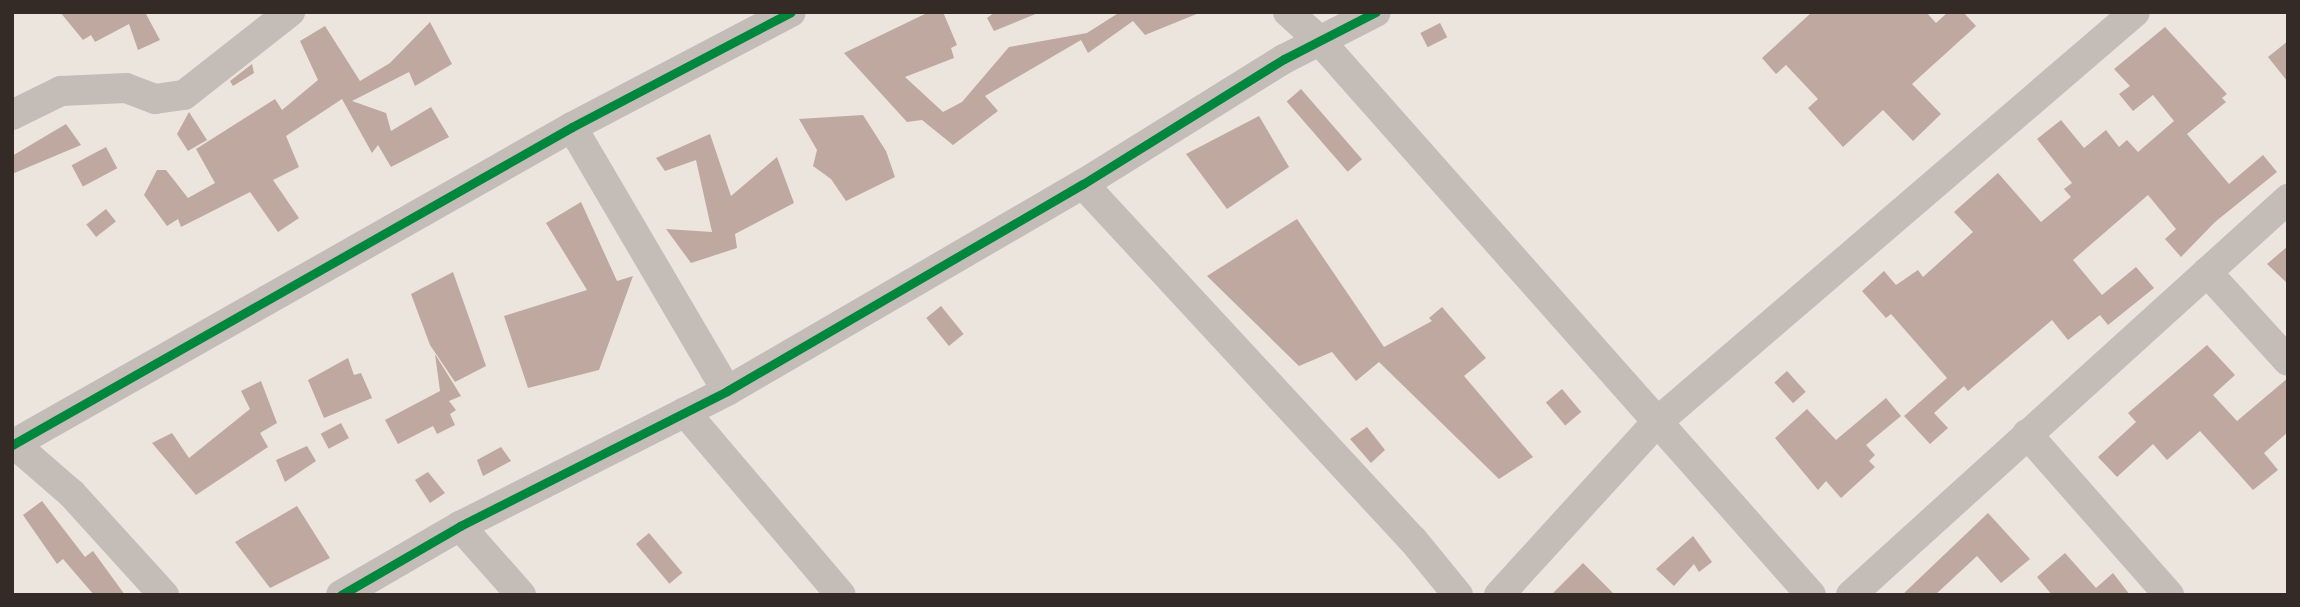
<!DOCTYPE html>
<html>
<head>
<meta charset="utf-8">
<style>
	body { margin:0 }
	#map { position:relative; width:2300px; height:607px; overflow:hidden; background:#ebe5de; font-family:"Exo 2",sans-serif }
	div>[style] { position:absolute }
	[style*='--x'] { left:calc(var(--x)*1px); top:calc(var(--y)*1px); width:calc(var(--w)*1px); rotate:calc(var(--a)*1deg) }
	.building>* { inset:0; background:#bfa89f; transform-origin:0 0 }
	.minor>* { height:30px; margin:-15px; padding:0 15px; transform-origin:15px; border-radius:15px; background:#c4bdb7 }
	.cycleway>* { height:9px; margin:-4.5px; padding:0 4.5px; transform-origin:4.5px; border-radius:4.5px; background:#00873e }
	span { translate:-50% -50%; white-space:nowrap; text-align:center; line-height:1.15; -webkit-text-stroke:5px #f9efe4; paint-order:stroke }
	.frame { position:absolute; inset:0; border:14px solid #342a26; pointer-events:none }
</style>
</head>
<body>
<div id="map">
	<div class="building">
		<i style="clip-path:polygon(60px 12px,150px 12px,146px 14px,160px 40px,138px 50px,129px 24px,95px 42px,91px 35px,83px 40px)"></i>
		<i style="clip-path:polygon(929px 12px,943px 12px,957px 45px,951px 48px,954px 58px,905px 77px,943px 112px,962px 102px,1009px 47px,1087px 33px,1120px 12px,1199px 13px,1145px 35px,1133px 21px,1088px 53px,1081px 40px,985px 96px,998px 111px,953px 145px,922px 120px,907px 122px,844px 53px)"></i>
		<i style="clip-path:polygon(995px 12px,1038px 12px,1038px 13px,994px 31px,987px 18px)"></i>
		<i style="clip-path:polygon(1812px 12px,1926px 12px,1936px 23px,1948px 12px,1963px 12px,1976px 26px,1912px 84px,1941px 114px,1913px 141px,1883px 110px,1843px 147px,1808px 108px,1818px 99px,1786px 65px,1776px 74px,1762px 58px)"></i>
		<i style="clip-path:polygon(430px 22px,452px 64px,415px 86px,409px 72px,352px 101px,386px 113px,391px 131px,431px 107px,449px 137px,391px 167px,378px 145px,372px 153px,342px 99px,286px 136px,299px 167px,273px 180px,299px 218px,278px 232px,250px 192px,181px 227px,178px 219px,167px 226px,144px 195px,157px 170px,166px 170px,188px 198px,215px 183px,196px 149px,275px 99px,282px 110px,318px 80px,300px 41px,325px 26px,360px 81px,390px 63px)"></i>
		<i style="left:1440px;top:23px;width:16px;height:22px;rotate:63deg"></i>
		<i style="clip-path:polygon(2165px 27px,2227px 94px,2222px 98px,2226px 102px,2187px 134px,2229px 184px,2263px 155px,2277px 172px,2215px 222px,2181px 257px,2165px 239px,2176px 229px,2148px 195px,2073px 260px,2102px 295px,2136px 267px,2154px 288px,2108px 325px,2100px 315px,2068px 340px,2052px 320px,1968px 391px,1964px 386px,1934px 413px,1948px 428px,1930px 444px,1904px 416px,1947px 378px,1891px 314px,1886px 318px,1862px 291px,1884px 271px,1896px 285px,1918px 270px,1923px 277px,1973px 232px,1954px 212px,1998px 173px,2041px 222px,2071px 197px,2064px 189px,2072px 183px,2037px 139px,2061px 120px,2084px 148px,2106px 130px,2119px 147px,2127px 140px,2138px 152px,2174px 121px,2153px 95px,2133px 111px,2119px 94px,2130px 86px,2114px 69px)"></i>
		<i style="clip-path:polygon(2288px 41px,2288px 82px,2268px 57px)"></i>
		<i style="clip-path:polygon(252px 64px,254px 73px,233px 86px,230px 81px)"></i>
		<i style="left:1301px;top:89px;width:93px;height:19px;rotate:49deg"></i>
		<i style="clip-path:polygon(189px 112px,207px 140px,188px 151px,177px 134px)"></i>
		<i style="clip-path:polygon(863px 115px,886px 151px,895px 177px,846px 201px,831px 179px,813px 166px,817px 150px,799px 119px)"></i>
		<i style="clip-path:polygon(1259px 116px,1289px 167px,1227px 209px,1186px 154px)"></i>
		<i style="clip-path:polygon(66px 124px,81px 145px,12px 174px,12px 156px)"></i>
		<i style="clip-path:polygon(710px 134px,731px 196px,777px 157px,794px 203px,735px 234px,737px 248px,691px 263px,666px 229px,712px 232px,696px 160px,665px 171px,656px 158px)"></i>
		<i style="left:106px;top:147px;width:24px;height:39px;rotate:62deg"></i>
		<i style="clip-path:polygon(581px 202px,617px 281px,633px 276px,599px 370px,528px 388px,504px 316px,587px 290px,546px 223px)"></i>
		<i style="left:106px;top:209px;width:16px;height:25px;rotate:52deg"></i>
		<i style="clip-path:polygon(1297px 219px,1384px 347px,1432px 321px,1429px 318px,1442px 307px,1486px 358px,1464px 376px,1533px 457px,1499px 479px,1379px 362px,1356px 381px,1332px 352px,1299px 366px,1207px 276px)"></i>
		<i style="clip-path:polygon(2288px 246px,2288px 284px,2267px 264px)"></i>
		<i style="clip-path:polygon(453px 272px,486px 366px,455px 382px,430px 345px,411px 294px)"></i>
		<i style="left:941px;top:306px;width:36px;height:19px;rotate:51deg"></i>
		<i style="clip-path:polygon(2207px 345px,2235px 375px,2213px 395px,2237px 421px,2288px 378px,2288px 432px,2264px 453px,2278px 470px,2253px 490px,2200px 431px,2167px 460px,2153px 444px,2117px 477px,2098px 457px,2136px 422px,2128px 413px)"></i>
		<i style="clip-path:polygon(435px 354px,461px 396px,449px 401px,456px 410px,450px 414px,455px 425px,437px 434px,433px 426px,398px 444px,385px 420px,440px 391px)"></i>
		<i style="clip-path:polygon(348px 358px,354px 375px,361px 373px,372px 398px,324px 418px,308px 380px)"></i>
		<i style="left:1787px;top:371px;width:28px;height:17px;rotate:48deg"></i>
		<i style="clip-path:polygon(261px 381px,277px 423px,260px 433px,268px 447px,196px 495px,152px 443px,172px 433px,189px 458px,250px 409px,241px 391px)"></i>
		<i style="left:1562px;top:389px;width:30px;height:21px;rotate:50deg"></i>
		<i style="clip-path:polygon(1886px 398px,1901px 416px,1866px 445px,1875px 455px,1869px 461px,1875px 467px,1841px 498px,1826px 481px,1818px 490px,1775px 438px,1807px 409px,1836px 440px)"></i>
		<i style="left:341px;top:423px;width:17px;height:23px;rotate:62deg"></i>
		<i style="clip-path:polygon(1367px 427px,1385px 450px,1371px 463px,1350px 439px)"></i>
		<i style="clip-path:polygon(307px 446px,316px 461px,285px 482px,276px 460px)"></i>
		<i style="clip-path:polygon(501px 447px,511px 461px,483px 476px,477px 460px)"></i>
		<i style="clip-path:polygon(428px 472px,445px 493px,430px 503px,415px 480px)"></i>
		<i style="clip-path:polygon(42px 501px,85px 557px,93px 551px,125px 595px,94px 595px,63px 559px,57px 564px,23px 515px)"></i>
		<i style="clip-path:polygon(297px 506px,330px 558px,270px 588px,235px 542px)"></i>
		<i style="clip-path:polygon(1988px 513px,2030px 559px,2001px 583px,1977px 556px,1935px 595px,1902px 595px)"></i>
		<i style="left:649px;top:533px;width:52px;height:17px;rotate:50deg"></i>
		<i style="clip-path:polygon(1693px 536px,1712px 562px,1699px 572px,1694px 564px,1674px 586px,1656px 569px)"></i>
		<i style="clip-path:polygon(2065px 553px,2096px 588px,2113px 573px,2130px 595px,2052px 595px,2037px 577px)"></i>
		<i style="clip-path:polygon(1583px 563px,1615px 595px,1551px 595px)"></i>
	</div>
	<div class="minor">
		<i style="--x:1288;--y:12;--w:43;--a:42.2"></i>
		<i style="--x:1320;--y:41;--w:740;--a:48.45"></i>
		<i style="--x:12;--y:115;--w:55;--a:-26.1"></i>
		<i style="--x:61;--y:91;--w:65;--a:-2.6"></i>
		<i style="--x:126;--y:88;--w:31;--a:21"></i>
		<i style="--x:155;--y:99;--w:29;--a:-8"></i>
		<i style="--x:184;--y:95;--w:135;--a:-38.1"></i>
		<i style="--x:572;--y:127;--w:306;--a:59.6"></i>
		<i style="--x:1083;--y:184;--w:485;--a:47.2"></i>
		<i style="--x:1413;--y:540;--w:71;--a:50.7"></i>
		<i style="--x:2207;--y:272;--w:120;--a:47.7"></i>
		<i style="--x:685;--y:412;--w:240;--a:49.6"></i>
		<i style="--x:2027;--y:434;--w:215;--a:48.6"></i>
		<i style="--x:12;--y:442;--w:79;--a:40.9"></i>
		<i style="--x:72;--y:494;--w:137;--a:47.7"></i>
		<i style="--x:12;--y:445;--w:644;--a:-29.59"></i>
		<i style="--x:572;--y:127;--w:247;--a:-27.7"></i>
		<i style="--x:460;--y:526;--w:92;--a:48.5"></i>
		<i style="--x:341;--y:595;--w:138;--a:-30.1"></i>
		<i style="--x:460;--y:526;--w:299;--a:-26.8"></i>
		<i style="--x:727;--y:391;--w:412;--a:-30.2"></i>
		<i style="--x:1083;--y:184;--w:237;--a:-31.9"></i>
		<i style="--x:1284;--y:59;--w:103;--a:-27.1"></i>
		<i style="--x:1499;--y:595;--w:233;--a:-47.6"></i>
		<i style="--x:1656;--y:423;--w:631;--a:-40.63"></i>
		<i style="--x:1851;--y:595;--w:590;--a:-42.18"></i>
	</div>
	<div class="cycleway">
		<i style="--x:12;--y:445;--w:644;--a:-29.59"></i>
		<i style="--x:572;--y:127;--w:247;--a:-27.7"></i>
		<i style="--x:341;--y:595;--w:138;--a:-30.1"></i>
		<i style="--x:460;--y:526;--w:299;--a:-26.8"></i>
		<i style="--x:727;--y:391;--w:412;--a:-30.2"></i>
		<i style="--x:1083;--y:184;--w:237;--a:-31.9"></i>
		<i style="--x:1284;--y:59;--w:103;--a:-27.1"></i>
	</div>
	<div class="frame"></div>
</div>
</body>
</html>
